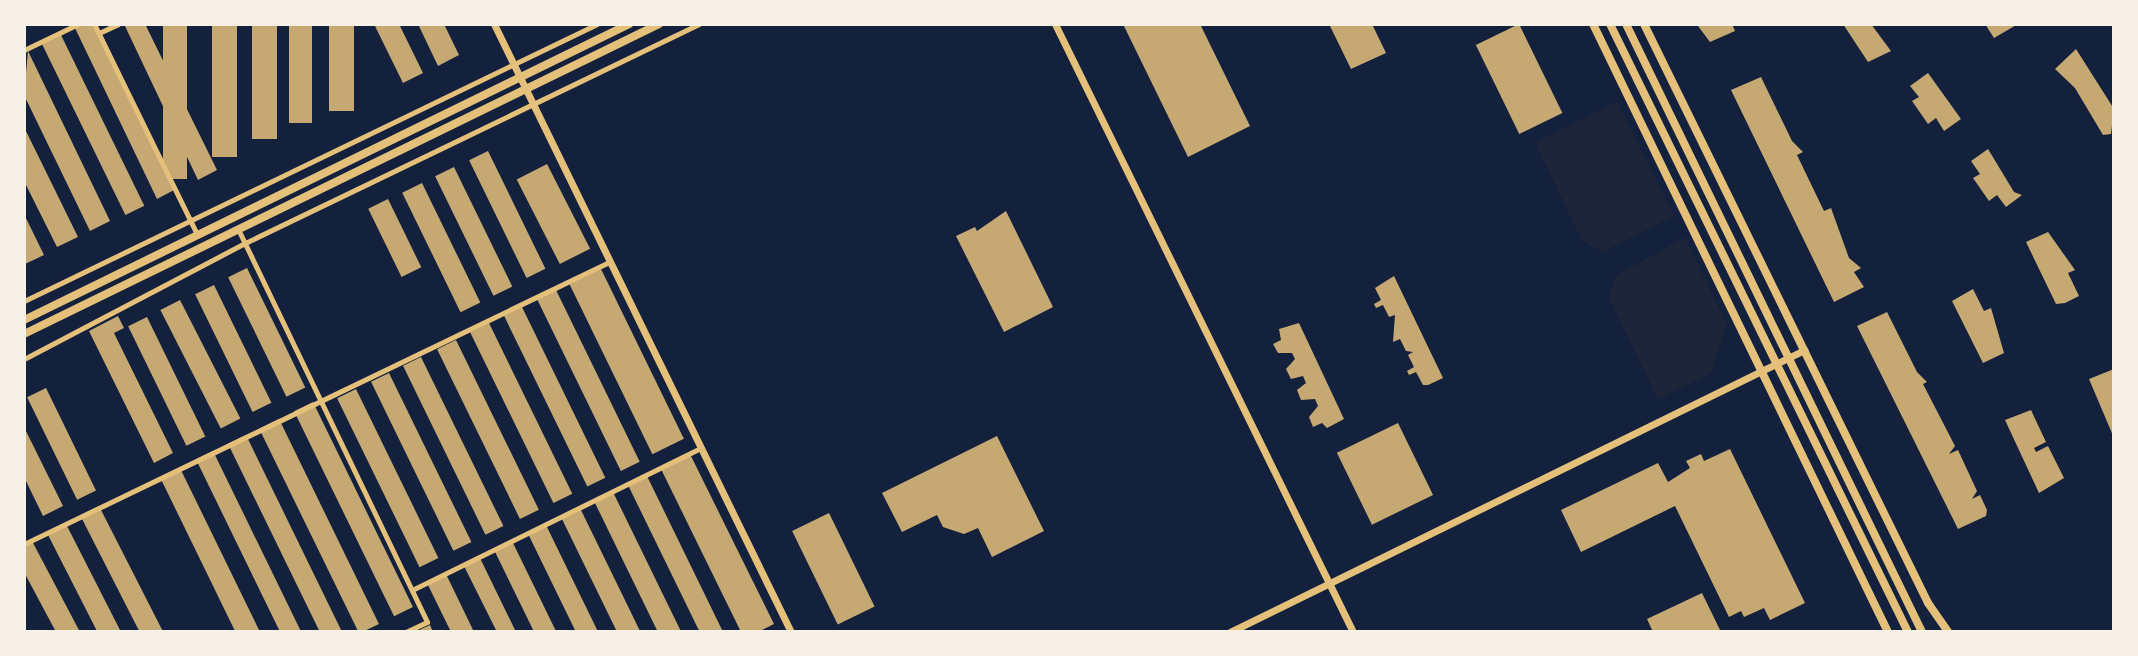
<!DOCTYPE html>
<html>
<head>
<meta charset="utf-8">
<style>
	body { margin:0 }
	#map { position:relative; width:2138px; height:656px; overflow:hidden; background:#14213d; font-family:"Roboto Condensed",sans-serif }
	div>[style] { position:absolute }
	[style*='--x'] { left:calc(var(--x)*1px); top:calc(var(--y)*1px); width:calc(var(--w)*1px); rotate:calc(var(--a)*1deg) }
	.green>* { inset:0; background:#1d2539 }
	.building>* { inset:0; background:#c6a872; transform-origin:0 0 }
	.minor>* { height:5px; margin:-2.5px; padding:0 2.5px; transform-origin:2.5px; border-radius:2.5px; background:#e5c07b }
	.tertiary>* { height:7px; margin:-3.5px; padding:0 3.5px; transform-origin:3.5px; border-radius:3.5px; background:#e5c07b }
	.secondary>* { height:8px; margin:-4px; padding:0 4px; transform-origin:4px; border-radius:4px; background:#e5c07b }
	span { translate:-50% -50%; white-space:nowrap; text-align:center; line-height:1.15; -webkit-text-stroke:5px #f6f1e7; paint-order:stroke }
	.frame { position:absolute; inset:0; border:26px solid #f6f1e7; pointer-events:none }
</style>
</head>
<body>
<div id="map">
	<div class="green">
		<i style="clip-path:polygon(1617px 101px,1674px 216px,1603px 252px,1582px 241px,1535px 142px)"></i>
		<i style="clip-path:polygon(1685px 237px,1727px 325px,1711px 373px,1658px 399px,1609px 298px,1615px 276px)"></i>
	</div>
	<div class="building">
		<i style="clip-path:polygon(84px 24px,97px 24px,176px 189px,157px 199px,75px 28px)"></i>
		<i style="clip-path:polygon(124px 24px,145px 24px,217px 170px,198px 180px)"></i>
		<i style="left:163px;top:24px;width:24px;height:155px"></i>
		<i style="left:212px;top:24px;width:25px;height:133px"></i>
		<i style="left:252px;top:24px;width:25px;height:115px"></i>
		<i style="left:289px;top:24px;width:23px;height:99px"></i>
		<i style="left:329px;top:24px;width:25px;height:87px"></i>
		<i style="clip-path:polygon(374px 24px,399px 24px,423px 73px,403px 83px)"></i>
		<i style="clip-path:polygon(418px 24px,444px 24px,459px 55px,438px 66px)"></i>
		<i style="clip-path:polygon(1123px 24px,1200px 24px,1250px 126px,1188px 157px)"></i>
		<i style="clip-path:polygon(1329px 24px,1372px 24px,1386px 53px,1351px 69px)"></i>
		<i style="left:1519px;top:24px;width:99px;height:48px;rotate:64deg"></i>
		<i style="clip-path:polygon(1702px 24px,1732px 24px,1735px 31px,1710px 42px,1698px 26px)"></i>
		<i style="clip-path:polygon(1843px 24px,1871px 24px,1891px 51px,1868px 62px)"></i>
		<i style="clip-path:polygon(1985px 24px,2018px 24px,1994px 38px)"></i>
		<i style="left:61px;top:35px;width:190px;height:21px;rotate:64deg"></i>
		<i style="clip-path:polygon(2076px 49px,2114px 109px,2111px 134px,2103px 135px,2075px 88px,2055px 69px)"></i>
		<i style="clip-path:polygon(28px 51px,110px 221px,90px 231px,24px 95px)"></i>
		<i style="clip-path:polygon(1928px 73px,1961px 119px,1944px 131px,1936px 118px,1928px 124px,1912px 101px,1919px 97px,1910px 86px)"></i>
		<i style="clip-path:polygon(1761px 77px,1792px 141px,1803px 152px,1797px 155px,1824px 211px,1831px 208px,1849px 258px,1861px 268px,1854px 272px,1864px 287px,1834px 302px,1731px 90px)"></i>
		<i style="clip-path:polygon(24px 127px,78px 237px,57px 247px,24px 181px)"></i>
		<i style="clip-path:polygon(1988px 149px,2014px 192px,2022px 195px,2006px 207px,1997px 195px,1989px 201px,1973px 178px,1980px 174px,1971px 161px)"></i>
		<i style="left:488px;top:151px;width:131px;height:21px;rotate:64deg"></i>
		<i style="left:547px;top:164px;width:95px;height:34px;rotate:63deg"></i>
		<i style="left:454px;top:167px;width:133px;height:21px;rotate:64deg"></i>
		<i style="left:422px;top:183px;width:133px;height:22px;rotate:64deg"></i>
		<i style="left:388px;top:199px;width:76px;height:22px;rotate:64deg"></i>
		<i style="clip-path:polygon(1006px 211px,1053px 307px,1004px 332px,956px 236px,975px 227px,977px 231px)"></i>
		<i style="clip-path:polygon(24px 214px,44px 255px,25px 264px,24px 263px)"></i>
		<i style="clip-path:polygon(2048px 232px,2075px 270px,2068px 273px,2079px 296px,2065px 303px,2056px 304px,2026px 242px)"></i>
		<i style="left:247px;top:268px;width:133px;height:21px;rotate:64deg"></i>
		<i style="left:601px;top:269px;width:189px;height:35px;rotate:64deg"></i>
		<i style="clip-path:polygon(1394px 276px,1443px 378px,1428px 385px,1423px 385px,1416px 372px,1409px 375px,1407px 371px,1414px 367px,1408px 355px,1413px 352px,1406px 351px,1400px 339px,1393px 342px,1395px 315px,1389px 317px,1383px 305px,1376px 308px,1374px 304px,1381px 300px,1375px 288px)"></i>
		<i style="left:214px;top:285px;width:131px;height:21px;rotate:64deg"></i>
		<i style="clip-path:polygon(1973px 289px,1984px 311px,1991px 308px,2004px 353px,1983px 363px,1952px 301px)"></i>
		<i style="left:556px;top:290px;width:191px;height:21px;rotate:64deg"></i>
		<i style="left:180px;top:300px;width:133px;height:22px;rotate:63deg"></i>
		<i style="left:522px;top:307px;width:190px;height:20px;rotate:64deg"></i>
		<i style="clip-path:polygon(1887px 312px,1917px 372px,1927px 382px,1923px 384px,1955px 446px,1949px 454px,1958px 450px,1977px 491px,1972px 499px,1980px 495px,1987px 510px,1986px 516px,1958px 529px,1857px 326px)"></i>
		<i style="clip-path:polygon(118px 316px,124px 328px,114px 333px,173px 453px,154px 463px,89px 331px)"></i>
		<i style="left:147px;top:317px;width:133px;height:21px;rotate:64deg"></i>
		<i style="left:489px;top:323px;width:190px;height:21px;rotate:64deg"></i>
		<i style="clip-path:polygon(1299px 323px,1344px 419px,1327px 428px,1322px 423px,1313px 427px,1309px 417px,1318px 406px,1315px 399px,1301px 400px,1297px 390px,1306px 383px,1303px 376px,1291px 379px,1286px 369px,1295px 359px,1292px 353px,1278px 353px,1273px 344px,1281px 340px,1279px 329px)"></i>
		<i style="left:456px;top:340px;width:189px;height:21px;rotate:64deg"></i>
		<i style="left:421px;top:357px;width:188px;height:20px;rotate:64deg"></i>
		<i style="clip-path:polygon(2114px 369px,2114px 438px,2089px 379px)"></i>
		<i style="left:389px;top:373px;width:188px;height:20px;rotate:64deg"></i>
		<i style="left:46px;top:388px;width:114px;height:21px;rotate:64deg"></i>
		<i style="left:356px;top:389px;width:188px;height:21px;rotate:64deg"></i>
		<i style="left:313px;top:402px;width:228px;height:21px;rotate:64deg"></i>
		<i style="clip-path:polygon(2031px 410px,2046px 442px,2034px 448px,2036px 452px,2048px 446px,2064px 478px,2039px 493px,2005px 420px)"></i>
		<i style="left:279px;top:419px;width:228px;height:22px;rotate:64deg"></i>
		<i style="left:1398px;top:423px;width:80px;height:68px;rotate:64deg"></i>
		<i style="clip-path:polygon(24px 427px,63px 506px,43px 516px,24px 477px)"></i>
		<i style="left:246px;top:435px;width:220px;height:20px;rotate:64deg"></i>
		<i style="clip-path:polygon(997px 436px,1044px 531px,992px 557px,978px 528px,964px 534px,943px 527px,937px 515px,902px 532px,882px 493px)"></i>
		<i style="clip-path:polygon(1730px 449px,1805px 603px,1770px 620px,1764px 608px,1744px 617px,1741px 611px,1729px 617px,1675px 506px,1581px 552px,1561px 510px,1658px 463px,1668px 482px,1690px 468px,1686px 461px,1701px 454px,1704px 461px)"></i>
		<i style="left:213px;top:451px;width:201px;height:19px;rotate:64deg"></i>
		<i style="clip-path:polygon(690px 454px,774px 624px,758px 632px,741px 632px,661px 469px)"></i>
		<i style="left:180px;top:468px;width:182px;height:22px;rotate:64deg"></i>
		<i style="left:647px;top:476px;width:173px;height:21px;rotate:64deg"></i>
		<i style="left:613px;top:492px;width:156px;height:21px;rotate:64deg"></i>
		<i style="left:99px;top:506px;width:142px;height:21px;rotate:63deg"></i>
		<i style="left:580px;top:508px;width:138px;height:21px;rotate:64deg"></i>
		<i style="left:829px;top:513px;width:104px;height:41px;rotate:64deg"></i>
		<i style="left:66px;top:524px;width:122px;height:21px;rotate:63deg"></i>
		<i style="left:546px;top:525px;width:119px;height:20px;rotate:64deg"></i>
		<i style="clip-path:polygon(32px 541px,80px 632px,56px 632px,24px 572px,24px 546px)"></i>
		<i style="left:512px;top:541px;width:101px;height:20px;rotate:64deg"></i>
		<i style="clip-path:polygon(480px 558px,516px 632px,497px 632px,464px 566px)"></i>
		<i style="clip-path:polygon(446px 574px,474px 632px,451px 632px,427px 583px)"></i>
		<i style="clip-path:polygon(1702px 593px,1721px 632px,1653px 632px,1647px 619px)"></i>
		<i style="clip-path:polygon(430px 625px,433px 632px,415px 632px)"></i>
	</div>
	<div class="minor">
		<i style="--x:94;--y:24;--w:234;--a:63.9"></i>
		<i style="--x:99;--y:33;--w:21;--a:-25"></i>
		<i style="--x:24;--y:50;--w:60;--a:-25.7"></i>
		<i style="--x:238;--y:229;--w:436;--a:64.3"></i>
		<i style="--x:427;--y:622;--w:23;--a:155"></i>
		<i style="--x:24;--y:301;--w:636;--a:-25.8"></i>
		<i style="--x:24;--y:359;--w:250;--a:-27.7"></i>
		<i style="--x:245;--y:243;--w:504;--a:-25.75"></i>
		<i style="--x:24;--y:544;--w:649;--a:-25.74"></i>
		<i style="--x:412;--y:590;--w:320;--a:-26.2"></i>
	</div>
	<div class="tertiary">
		<i style="--x:494;--y:24;--w:677;--a:63.97"></i>
		<i style="--x:1055;--y:24;--w:677;--a:63.89"></i>
		<i style="--x:1230;--y:632;--w:640;--a:-26.16"></i>
	</div>
	<div class="secondary">
		<i style="--x:1593;--y:24;--w:676;--a:64.12"></i>
		<i style="--x:1610;--y:24;--w:677;--a:63.89"></i>
		<i style="--x:1626;--y:24;--w:676;--a:64.04"></i>
		<i style="--x:1644;--y:24;--w:645;--a:63.87"></i>
		<i style="--x:1928;--y:603;--w:35;--a:55"></i>
		<i style="--x:24;--y:320;--w:674;--a:-26.07"></i>
		<i style="--x:24;--y:334;--w:707;--a:-26.02"></i>
	</div>
	<div class="frame"></div>
</div>
</body>
</html>
